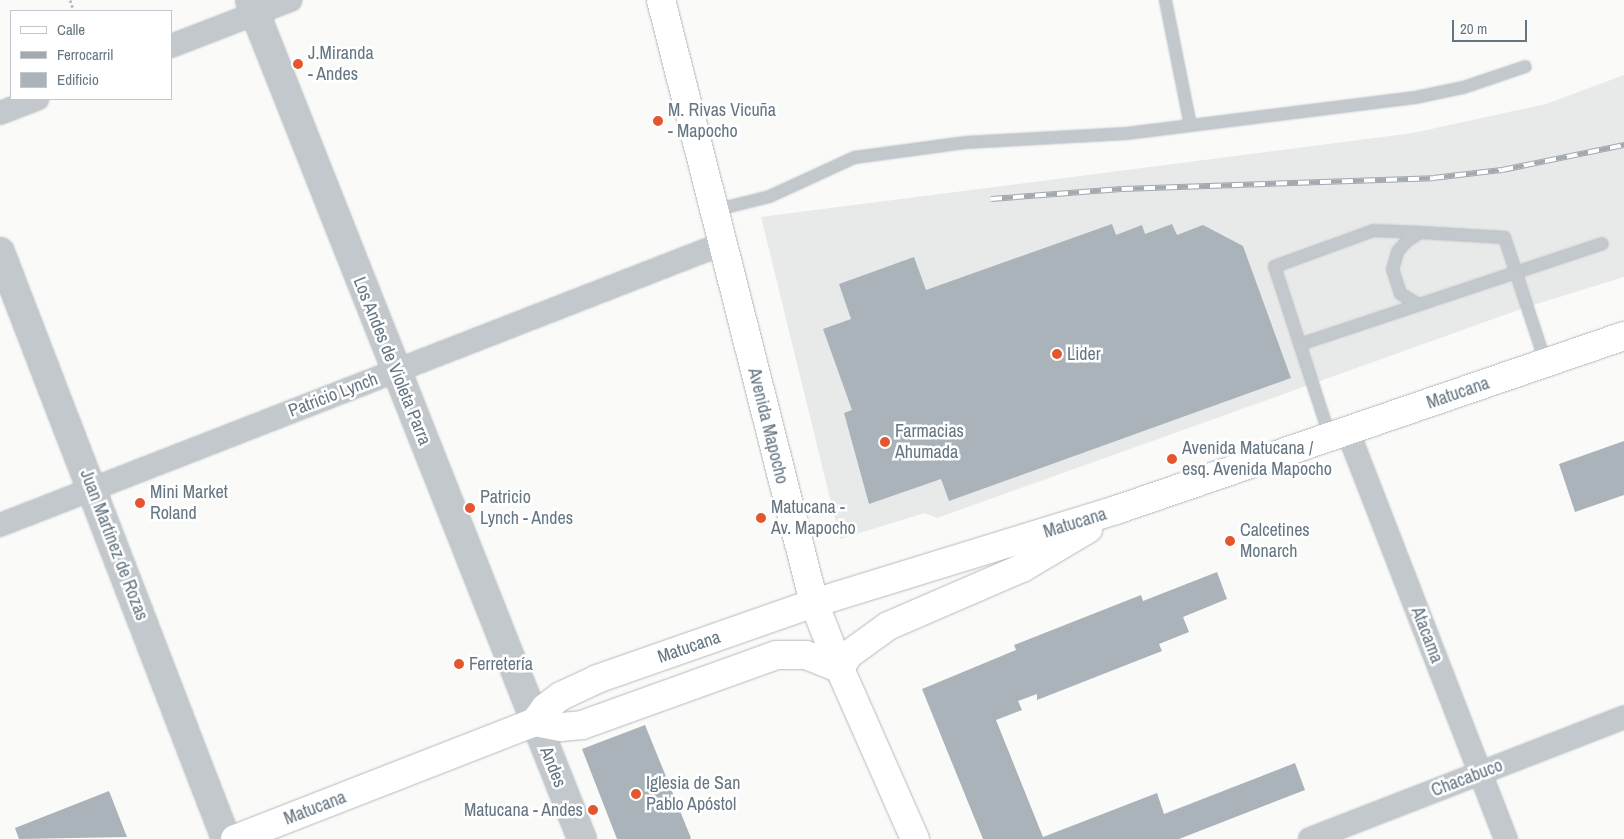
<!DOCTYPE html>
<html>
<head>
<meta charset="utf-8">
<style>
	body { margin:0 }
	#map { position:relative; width:1624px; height:839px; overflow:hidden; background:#fafaf8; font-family:"Archivo Narrow",sans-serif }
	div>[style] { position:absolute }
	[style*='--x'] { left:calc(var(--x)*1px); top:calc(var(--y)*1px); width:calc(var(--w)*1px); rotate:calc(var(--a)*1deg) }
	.built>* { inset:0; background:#e8e9e9 }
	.building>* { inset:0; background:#aab3b9 }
	.path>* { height:3px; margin-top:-1.5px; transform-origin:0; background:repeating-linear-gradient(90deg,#bbbfc2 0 2.5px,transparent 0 5px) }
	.roads { filter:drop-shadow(0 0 1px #b3babf) drop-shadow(0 0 1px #b3babf) }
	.service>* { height:11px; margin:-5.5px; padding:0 5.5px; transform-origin:5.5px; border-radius:5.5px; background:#c3c8cc }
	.minor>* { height:22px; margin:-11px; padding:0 11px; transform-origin:11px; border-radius:11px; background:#c3c8cc }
	.tertiary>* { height:28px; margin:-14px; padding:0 14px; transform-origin:14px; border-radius:14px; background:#c3c8cc }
	.secondary>* { height:28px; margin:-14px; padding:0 14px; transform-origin:14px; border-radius:14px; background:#fff }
	.primary>* { height:28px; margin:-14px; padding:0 14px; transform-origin:14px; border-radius:14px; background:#fff }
	.rail>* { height:5.5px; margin-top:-2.75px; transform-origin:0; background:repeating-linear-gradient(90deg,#fff 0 11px,#a2aab0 0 22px); box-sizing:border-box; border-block:1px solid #a2aab0 }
	.dots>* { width:14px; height:14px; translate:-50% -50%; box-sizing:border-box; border:2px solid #fff; border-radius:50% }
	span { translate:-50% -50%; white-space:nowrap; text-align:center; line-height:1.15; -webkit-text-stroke:5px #fff; paint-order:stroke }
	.poi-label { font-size:18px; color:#657683 }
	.left { translate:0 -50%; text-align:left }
	.right { translate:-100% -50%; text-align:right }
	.street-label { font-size:18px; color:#657683 }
	.legend { position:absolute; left:10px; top:10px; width:162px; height:90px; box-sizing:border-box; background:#fff; border:1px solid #c1c8cd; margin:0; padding:6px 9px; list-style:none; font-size:15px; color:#657683 }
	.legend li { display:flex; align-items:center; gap:10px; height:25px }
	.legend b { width:25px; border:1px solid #c1c8cd }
	.scale { position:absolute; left:1452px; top:20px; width:75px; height:22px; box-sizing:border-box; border:2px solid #657683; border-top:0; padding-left:6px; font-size:15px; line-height:18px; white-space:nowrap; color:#657683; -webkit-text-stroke:4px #fff; paint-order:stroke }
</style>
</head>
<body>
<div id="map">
	<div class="built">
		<i style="clip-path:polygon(1624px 75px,1624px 277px,1527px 307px,937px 518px,925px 513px,840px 539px,761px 217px,1413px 133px,1546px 104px)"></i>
	</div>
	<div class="building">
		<i style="clip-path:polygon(1112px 224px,1116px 235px,1142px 225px,1145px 234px,1172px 224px,1177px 235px,1203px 225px,1243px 246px,1291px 378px,949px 501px,941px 479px,869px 504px,844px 413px,852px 410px,823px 329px,851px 319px,839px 284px,914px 257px,926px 290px)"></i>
		<i style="clip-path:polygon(1624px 441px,1624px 495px,1575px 512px,1559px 464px)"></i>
		<i style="clip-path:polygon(1217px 572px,1227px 599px,1183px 617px,1189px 632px,1159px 644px,1162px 651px,1037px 700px,1037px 694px,1018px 701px,1022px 710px,996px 720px,1043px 837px,1157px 793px,1164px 814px,1295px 763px,1305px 790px,1179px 839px,983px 839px,922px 689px,1016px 650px,1014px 645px,1141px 595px,1143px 601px)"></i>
		<i style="clip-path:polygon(645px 725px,691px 838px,690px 839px,617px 839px,582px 749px)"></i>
		<i style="clip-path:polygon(109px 791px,127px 837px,19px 839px,15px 828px)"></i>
	</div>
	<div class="path">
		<i style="--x:70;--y:0;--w:12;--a:70"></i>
	</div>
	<div class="roads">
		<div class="service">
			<i style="--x:1165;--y:0;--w:127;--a:78.7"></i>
			<i style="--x:713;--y:210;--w:58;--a:-14"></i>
			<i style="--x:769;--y:196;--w:94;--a:-24.6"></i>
			<i style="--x:854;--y:157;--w:112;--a:-7.7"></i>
			<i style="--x:965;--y:142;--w:161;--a:-3.2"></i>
			<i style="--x:1126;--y:133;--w:291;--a:-7.1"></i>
			<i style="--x:1415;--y:97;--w:49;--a:-11.8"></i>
			<i style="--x:1463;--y:87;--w:65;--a:-18.7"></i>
			<i style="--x:1418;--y:304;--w:21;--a:-149"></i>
			<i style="--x:1400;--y:293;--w:25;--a:-108"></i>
			<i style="--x:1392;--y:269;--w:19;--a:-74"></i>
			<i style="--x:1397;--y:251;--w:15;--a:-48"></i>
			<i style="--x:1407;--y:240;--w:15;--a:-32"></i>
			<i style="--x:1420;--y:232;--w:84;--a:3.4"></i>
			<i style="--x:1504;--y:237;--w:132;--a:71.8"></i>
			<i style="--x:1299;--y:344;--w:319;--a:-18.4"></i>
			<i style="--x:1330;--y:438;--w:181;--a:-108"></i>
			<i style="--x:1274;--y:266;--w:105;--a:-20"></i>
			<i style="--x:1373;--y:230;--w:47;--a:2.4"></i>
		</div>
		<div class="minor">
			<i style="--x:171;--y:46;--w:128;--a:-21.1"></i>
			<i style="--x:0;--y:113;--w:40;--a:-21"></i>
			<i style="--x:1348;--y:432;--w:437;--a:68.8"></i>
			<i style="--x:0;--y:525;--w:775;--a:-21.27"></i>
			<i style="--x:1310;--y:839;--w:337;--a:-21.2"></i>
		</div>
		<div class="tertiary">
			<i style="--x:250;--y:0;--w:902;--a:68.41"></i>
			<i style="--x:0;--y:252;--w:629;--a:68.94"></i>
		</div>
		<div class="secondary">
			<i style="--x:814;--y:603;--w:71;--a:68.5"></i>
			<i style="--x:840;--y:669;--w:186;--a:66.2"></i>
			<i style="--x:535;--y:722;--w:26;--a:11"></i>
			<i style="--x:561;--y:727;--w:21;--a:-5"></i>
			<i style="--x:582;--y:725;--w:206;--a:-19.8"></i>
			<i style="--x:776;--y:655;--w:30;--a:0"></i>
			<i style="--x:806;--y:655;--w:37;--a:22"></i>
		</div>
		<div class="primary">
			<i style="--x:661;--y:0;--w:622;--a:75.76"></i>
			<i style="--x:840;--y:669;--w:16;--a:-60"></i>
			<i style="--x:848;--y:655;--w:49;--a:-35.9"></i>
			<i style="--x:888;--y:626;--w:146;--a:-23.4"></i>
			<i style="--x:1022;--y:568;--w:77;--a:-30.6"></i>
			<i style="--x:235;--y:839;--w:322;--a:-21.3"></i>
			<i style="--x:535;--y:722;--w:17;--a:-54"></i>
			<i style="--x:545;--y:708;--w:20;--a:-37"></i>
			<i style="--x:561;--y:696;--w:40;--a:-25"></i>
			<i style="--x:597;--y:679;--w:230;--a:-19.3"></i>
			<i style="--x:814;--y:603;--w:316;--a:-17.1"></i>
			<i style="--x:1116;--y:510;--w:537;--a:-18.91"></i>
		</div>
	</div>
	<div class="rail">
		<i style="--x:991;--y:199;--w:131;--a:-4.4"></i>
		<i style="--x:1122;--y:189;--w:311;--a:-2"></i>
		<i style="--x:1433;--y:178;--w:69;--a:-6.6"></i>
		<i style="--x:1502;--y:170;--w:125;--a:-11.6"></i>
	</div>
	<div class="dots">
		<i style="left:298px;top:64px;background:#e4572e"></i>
		<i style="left:658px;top:121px;background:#e4572e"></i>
		<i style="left:1057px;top:354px;background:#e4572e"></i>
		<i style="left:885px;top:442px;background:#e4572e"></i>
		<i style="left:1172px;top:459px;background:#e4572e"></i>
		<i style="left:140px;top:503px;background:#e4572e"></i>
		<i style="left:470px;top:508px;background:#e4572e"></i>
		<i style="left:761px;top:518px;background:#e4572e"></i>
		<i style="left:1230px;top:541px;background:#e4572e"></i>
		<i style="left:459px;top:664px;background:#e4572e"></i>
		<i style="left:636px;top:794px;background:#e4572e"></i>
		<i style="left:593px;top:810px;background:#e4572e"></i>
	</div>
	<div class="poi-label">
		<span class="left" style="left:308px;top:64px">J.Miranda<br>- Andes</span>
		<span class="left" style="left:668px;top:121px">M. Rivas Vicuña<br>- Mapocho</span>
		<span class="left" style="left:1067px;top:354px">Lider</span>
		<span class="left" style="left:895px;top:442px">Farmacias<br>Ahumada</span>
		<span class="left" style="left:1182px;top:459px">Avenida Matucana /<br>esq. Avenida Mapocho</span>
		<span class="left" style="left:150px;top:503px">Mini Market<br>Roland</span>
		<span class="left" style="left:480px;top:508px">Patricio<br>Lynch - Andes</span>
		<span class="left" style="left:771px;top:518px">Matucana -<br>Av. Mapocho</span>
		<span class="left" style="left:1240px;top:541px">Calcetines<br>Monarch</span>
		<span class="left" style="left:469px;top:664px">Ferretería</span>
		<span class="left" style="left:646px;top:794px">Iglesia de San<br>Pablo Apóstol</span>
		<span class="right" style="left:583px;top:810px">Matucana - Andes</span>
	</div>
	<div class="street-label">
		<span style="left:392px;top:361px;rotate:68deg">Los Andes de Violeta Parra</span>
		<span style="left:1458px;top:393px;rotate:-19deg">Matucana</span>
		<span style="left:333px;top:395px;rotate:-21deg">Patricio Lynch</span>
		<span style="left:768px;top:426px;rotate:76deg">Avenida Mapocho</span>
		<span style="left:1075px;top:523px;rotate:-17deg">Matucana</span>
		<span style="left:114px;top:545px;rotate:69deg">Juan Martínez de Rozas</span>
		<span style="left:1427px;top:635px;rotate:69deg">Atacama</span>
		<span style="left:689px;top:647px;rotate:-19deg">Matucana</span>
		<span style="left:553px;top:767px;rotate:68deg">Andes</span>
		<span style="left:1467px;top:778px;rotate:-21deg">Chacabuco</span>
		<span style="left:315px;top:808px;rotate:-21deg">Matucana</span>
	</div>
	<ul class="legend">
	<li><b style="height:6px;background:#fff"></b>Calle</li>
	<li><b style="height:6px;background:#a2aab0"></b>Ferrocarril</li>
	<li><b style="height:14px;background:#aab3b9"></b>Edificio</li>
	</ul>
	<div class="scale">20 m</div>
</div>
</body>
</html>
